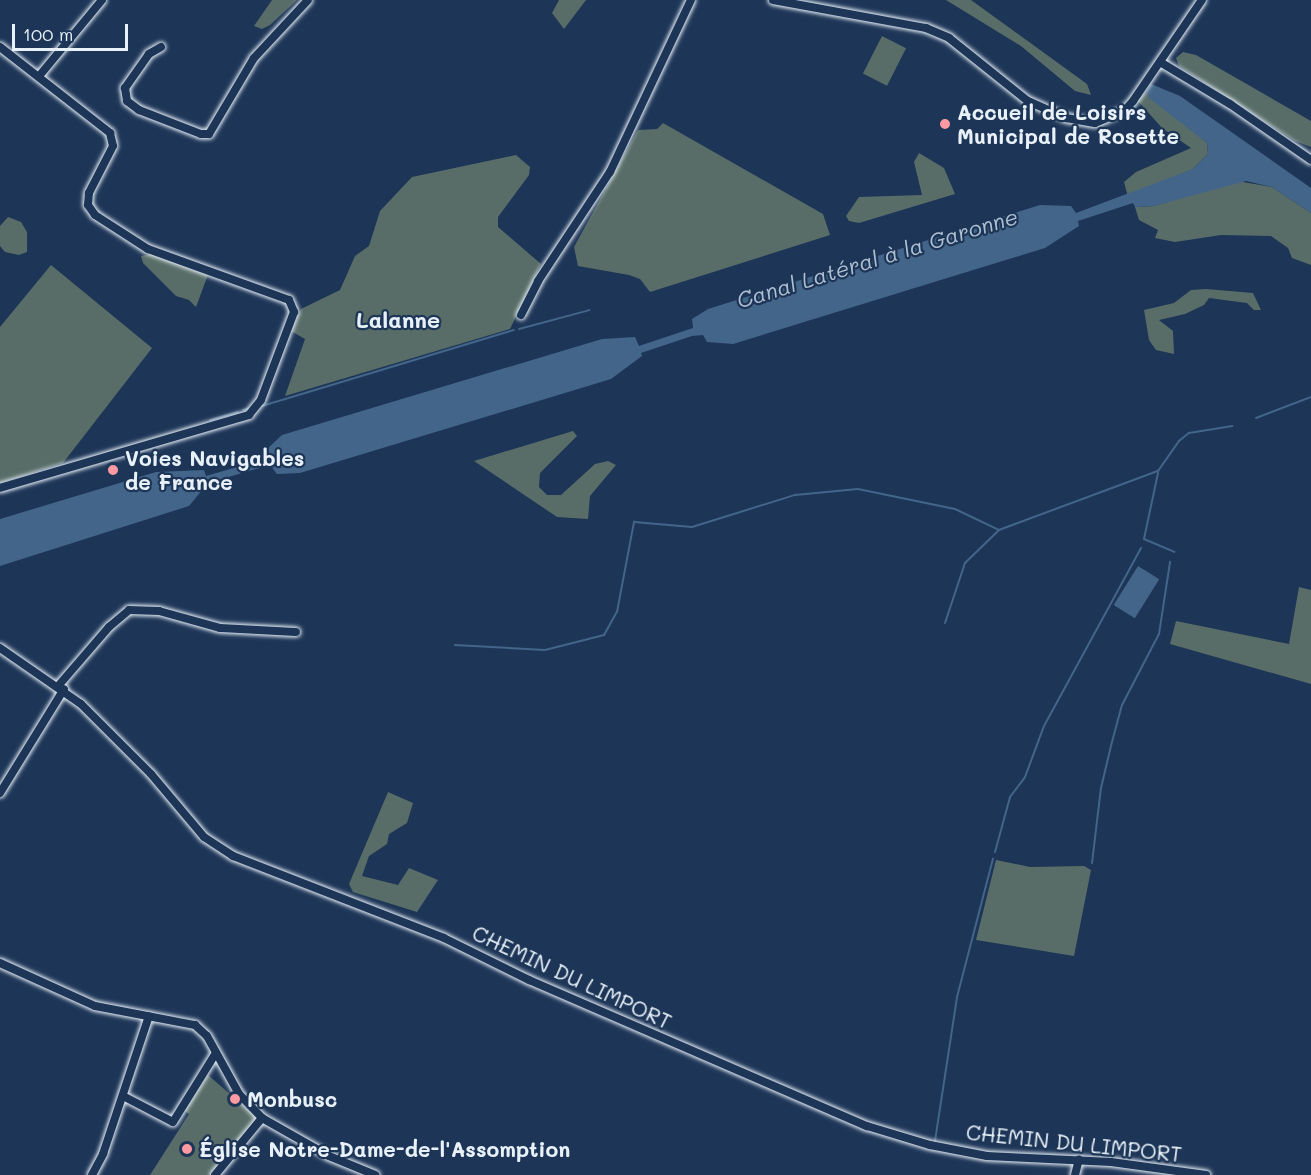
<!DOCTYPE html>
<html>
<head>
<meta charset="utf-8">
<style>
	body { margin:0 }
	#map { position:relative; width:1311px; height:1175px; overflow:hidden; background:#1d3557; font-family:Mali,sans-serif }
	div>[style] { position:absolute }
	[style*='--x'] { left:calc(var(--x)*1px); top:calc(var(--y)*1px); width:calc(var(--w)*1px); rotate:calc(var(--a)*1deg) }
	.green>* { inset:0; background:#586d68; transform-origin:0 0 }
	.water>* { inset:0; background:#436589; transform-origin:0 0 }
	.stream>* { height:2px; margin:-1px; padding:0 1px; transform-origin:1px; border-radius:1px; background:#436589 }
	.roads { filter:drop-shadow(0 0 2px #e8f1f8) drop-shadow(0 0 2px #e8f1f8) }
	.minor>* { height:8px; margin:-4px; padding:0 4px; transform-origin:4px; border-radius:4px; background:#1d3557 }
	.dots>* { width:16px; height:16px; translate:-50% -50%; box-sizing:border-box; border:3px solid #1d3557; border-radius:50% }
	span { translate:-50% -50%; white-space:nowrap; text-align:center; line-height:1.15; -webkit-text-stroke:4.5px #1d3557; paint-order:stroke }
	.poi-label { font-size:21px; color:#e8f1f8; font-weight:700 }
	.left { translate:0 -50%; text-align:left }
	.street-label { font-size:21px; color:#e8f1f8 }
	.water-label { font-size:22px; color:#aec0d1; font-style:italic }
	.neighbourhood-label { font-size:22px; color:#e8f1f8; font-weight:700 }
	.scale { position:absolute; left:12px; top:24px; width:116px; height:27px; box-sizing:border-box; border:3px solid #e8f1f8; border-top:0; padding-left:8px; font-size:18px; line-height:21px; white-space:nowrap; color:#e8f1f8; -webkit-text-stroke:4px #1d3557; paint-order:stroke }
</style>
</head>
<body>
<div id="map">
	<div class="green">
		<i style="clip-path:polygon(272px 0,297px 0,270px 25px,262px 29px,254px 26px)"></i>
		<i style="clip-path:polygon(559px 0,586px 0,564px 29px,552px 13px)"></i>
		<i style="clip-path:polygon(946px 0,971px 0,1087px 84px,1091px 95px,1075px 91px,1021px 46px)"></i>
		<i style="left:882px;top:36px;width:27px;height:42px;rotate:27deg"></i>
		<i style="clip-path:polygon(1183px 52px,1196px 55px,1311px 121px,1311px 147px,1295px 141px,1179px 66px,1176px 58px)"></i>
		<i style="clip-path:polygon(1146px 92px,1207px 143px,1208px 154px,1193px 169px,1128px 197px,1124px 182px,1136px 172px,1191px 148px,1162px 128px,1138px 101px)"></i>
		<i style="clip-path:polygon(663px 123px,823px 214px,830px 235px,650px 292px,640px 279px,629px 275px,578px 266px,574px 247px,638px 130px,657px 129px)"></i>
		<i style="clip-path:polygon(919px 153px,944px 168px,955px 194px,859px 223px,849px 221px,846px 216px,859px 197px,922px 195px,914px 162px)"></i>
		<i style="clip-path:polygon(516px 155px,530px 167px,529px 175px,498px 217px,498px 227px,541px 264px,510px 329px,285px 396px,305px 339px,291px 331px,301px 309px,340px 290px,355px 256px,369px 246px,380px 211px,412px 177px)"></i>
		<i style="clip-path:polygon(1237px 181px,1272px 187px,1311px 213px,1311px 265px,1292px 258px,1288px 248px,1271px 236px,1221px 235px,1175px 242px,1155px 238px,1158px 230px,1139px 220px,1135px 207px,1154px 206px)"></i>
		<i style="clip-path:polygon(8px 217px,21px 222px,27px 232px,27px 252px,19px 255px,5px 252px,0 246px,0 226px)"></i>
		<i style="clip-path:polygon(152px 254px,209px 272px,196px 307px,189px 300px,176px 296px,143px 263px,141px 256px)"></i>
		<i style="clip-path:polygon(51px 265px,152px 348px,63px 463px,0 483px,0 327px)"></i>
		<i style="clip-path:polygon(1206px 289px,1253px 293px,1261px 310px,1254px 310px,1247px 303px,1209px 298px,1204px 305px,1185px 314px,1159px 320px,1173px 331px,1174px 354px,1156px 350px,1149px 340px,1144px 310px,1174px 303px,1191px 290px)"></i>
		<i style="clip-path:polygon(573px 431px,577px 436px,540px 473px,539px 487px,547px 495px,561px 495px,595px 464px,608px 461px,616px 465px,590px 496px,588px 519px,557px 517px,474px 461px)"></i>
		<i style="clip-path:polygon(1299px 587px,1311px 590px,1311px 684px,1170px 644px,1176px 621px,1289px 644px)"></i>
		<i style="clip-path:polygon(388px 792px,413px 803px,407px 823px,389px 834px,387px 844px,369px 856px,362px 876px,398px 885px,409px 868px,438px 880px,417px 912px,353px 892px,349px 884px)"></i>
		<i style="clip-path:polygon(996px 860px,1030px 867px,1084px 866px,1091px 870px,1074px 956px,976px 940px)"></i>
		<i style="clip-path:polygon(208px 1075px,255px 1116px,255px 1123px,211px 1175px,150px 1175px,189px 1114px,185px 1111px)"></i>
	</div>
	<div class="water">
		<i style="clip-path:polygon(1151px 84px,1180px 96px,1311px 188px,1311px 213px,1272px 187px,1246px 181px,1154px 206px,1135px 207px,1133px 203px,1078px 221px,1079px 226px,1045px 248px,733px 344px,707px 342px,703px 335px,692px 336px,641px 353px,642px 356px,611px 379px,300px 473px,277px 474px,270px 465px,208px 483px,189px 506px,0 566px,0 519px,156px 472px,204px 470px,206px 476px,268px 458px,266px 450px,282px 435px,602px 339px,635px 337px,639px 346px,693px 328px,692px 319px,708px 309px,1040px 205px,1071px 206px,1076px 213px,1193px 169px,1208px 154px,1207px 143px,1149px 98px,1146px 92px)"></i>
		<i style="left:1138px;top:566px;width:25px;height:46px;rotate:32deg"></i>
	</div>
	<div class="stream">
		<i style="--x:519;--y:329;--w:73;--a:-15"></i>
		<i style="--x:262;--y:406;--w:263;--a:-16.8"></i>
		<i style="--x:243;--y:410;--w:6;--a:-18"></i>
		<i style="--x:1256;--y:418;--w:59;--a:-20.9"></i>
		<i style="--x:210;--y:420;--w:29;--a:-16"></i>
		<i style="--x:1158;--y:473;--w:67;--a:102"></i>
		<i style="--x:1144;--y:539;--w:33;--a:23"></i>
		<i style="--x:945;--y:623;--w:63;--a:-71.6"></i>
		<i style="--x:965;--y:563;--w:47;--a:-44.1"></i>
		<i style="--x:455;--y:645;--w:90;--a:3.2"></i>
		<i style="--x:545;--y:650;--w:61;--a:-14.3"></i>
		<i style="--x:604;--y:635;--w:26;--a:-61"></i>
		<i style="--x:617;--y:612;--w:92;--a:-79.3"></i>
		<i style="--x:634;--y:522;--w:58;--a:4.9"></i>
		<i style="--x:692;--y:527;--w:108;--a:-17.3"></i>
		<i style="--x:795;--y:495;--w:63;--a:-5.4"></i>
		<i style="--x:858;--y:489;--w:99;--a:11.7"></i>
		<i style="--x:955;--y:509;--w:49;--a:25.5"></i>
		<i style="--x:999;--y:530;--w:170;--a:-20.4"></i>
		<i style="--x:1158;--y:471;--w:37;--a:-55"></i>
		<i style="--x:1179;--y:441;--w:13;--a:-39"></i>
		<i style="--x:1189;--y:433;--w:44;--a:-9.2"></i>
		<i style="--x:995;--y:852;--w:57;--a:-74.7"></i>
		<i style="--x:1010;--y:797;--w:25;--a:-53"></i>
		<i style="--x:1025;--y:777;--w:54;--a:-69.6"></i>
		<i style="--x:1044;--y:726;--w:203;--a:-61.4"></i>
		<i style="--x:1092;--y:863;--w:76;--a:-83.2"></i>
		<i style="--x:1101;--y:788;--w:47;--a:-76.6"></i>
		<i style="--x:1112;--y:742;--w:38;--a:-75"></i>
		<i style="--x:1122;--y:705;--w:80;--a:-62.5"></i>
		<i style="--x:1159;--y:634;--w:73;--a:-81.3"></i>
		<i style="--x:935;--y:1141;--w:146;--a:-81.3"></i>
		<i style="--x:957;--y:997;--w:143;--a:-75.4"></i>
	</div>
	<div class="roads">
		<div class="minor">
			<i style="--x:773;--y:0;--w:156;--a:10.4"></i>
			<i style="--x:926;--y:28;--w:25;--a:23"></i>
			<i style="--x:949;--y:38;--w:101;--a:38.6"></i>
			<i style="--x:1028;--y:101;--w:42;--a:24.1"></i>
			<i style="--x:1066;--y:118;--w:29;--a:10"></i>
			<i style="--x:1095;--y:123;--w:33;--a:-23"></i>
			<i style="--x:1125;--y:110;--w:12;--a:-48"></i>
			<i style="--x:1133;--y:101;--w:122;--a:-55.7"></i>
			<i style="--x:0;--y:47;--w:140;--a:38"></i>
			<i style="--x:110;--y:133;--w:13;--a:77"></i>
			<i style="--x:113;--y:146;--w:53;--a:117.1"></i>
			<i style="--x:89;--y:193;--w:12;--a:95"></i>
			<i style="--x:88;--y:205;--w:12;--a:55"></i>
			<i style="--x:95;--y:215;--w:63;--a:32.7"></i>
			<i style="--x:148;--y:249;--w:150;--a:19.9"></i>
			<i style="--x:289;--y:300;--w:13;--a:67"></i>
			<i style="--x:294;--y:312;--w:94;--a:110.6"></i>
			<i style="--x:261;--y:400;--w:19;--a:129"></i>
			<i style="--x:249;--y:415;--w:259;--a:163.7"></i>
			<i style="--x:161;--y:47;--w:14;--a:150"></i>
			<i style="--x:149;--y:54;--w:42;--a:125.2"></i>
			<i style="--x:125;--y:88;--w:13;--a:81"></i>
			<i style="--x:127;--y:101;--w:15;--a:37"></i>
			<i style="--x:139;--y:110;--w:66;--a:21.2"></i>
			<i style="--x:201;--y:134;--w:8;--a:0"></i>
			<i style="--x:209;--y:134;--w:88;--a:-59.4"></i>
			<i style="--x:254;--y:58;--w:79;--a:-47"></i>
			<i style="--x:1160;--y:62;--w:82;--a:31"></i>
			<i style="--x:1230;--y:104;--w:98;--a:34.7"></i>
			<i style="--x:40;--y:75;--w:97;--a:-50.4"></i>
			<i style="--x:521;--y:315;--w:38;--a:-63"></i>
			<i style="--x:538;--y:281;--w:131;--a:-56.6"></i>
			<i style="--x:610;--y:172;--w:190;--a:-64.8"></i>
			<i style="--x:0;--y:648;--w:98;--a:34.7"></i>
			<i style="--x:81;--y:704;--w:99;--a:45"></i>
			<i style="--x:151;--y:774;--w:82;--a:49.9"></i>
			<i style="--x:204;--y:837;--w:35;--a:33"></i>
			<i style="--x:233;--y:856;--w:226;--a:21.2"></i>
			<i style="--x:444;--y:938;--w:95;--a:26.3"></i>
			<i style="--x:529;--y:980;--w:368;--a:23.4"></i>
			<i style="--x:867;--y:1126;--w:66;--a:16.8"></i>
			<i style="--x:930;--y:1145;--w:58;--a:10.9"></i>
			<i style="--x:987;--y:1156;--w:124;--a:2.8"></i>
			<i style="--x:1111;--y:1162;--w:96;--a:7.8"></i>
			<i style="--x:59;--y:685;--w:77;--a:-49.2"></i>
			<i style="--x:109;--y:627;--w:26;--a:-40"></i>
			<i style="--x:129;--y:610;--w:30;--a:2"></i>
			<i style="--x:159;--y:611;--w:63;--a:15.6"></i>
			<i style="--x:220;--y:628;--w:76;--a:3"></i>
			<i style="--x:0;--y:793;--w:122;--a:-58.4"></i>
			<i style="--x:0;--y:963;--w:104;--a:24.4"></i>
			<i style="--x:95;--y:1006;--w:102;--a:10.8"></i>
			<i style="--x:195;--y:1025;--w:16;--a:43"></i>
			<i style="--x:207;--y:1036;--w:66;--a:61.1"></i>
			<i style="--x:239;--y:1094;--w:33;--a:46"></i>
			<i style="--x:262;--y:1118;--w:77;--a:29.6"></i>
			<i style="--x:329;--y:1156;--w:50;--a:22.4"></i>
			<i style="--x:123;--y:1096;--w:56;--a:27.5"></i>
			<i style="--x:173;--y:1122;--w:81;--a:-58.1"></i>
			<i style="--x:92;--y:1175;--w:24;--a:-62"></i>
			<i style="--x:103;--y:1154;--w:145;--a:-71.6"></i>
			<i style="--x:215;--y:1175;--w:74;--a:-50.5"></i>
			<i style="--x:1075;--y:1175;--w:16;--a:-76"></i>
		</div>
	</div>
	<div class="dots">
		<i style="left:945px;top:124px;background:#ff9aa2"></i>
		<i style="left:113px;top:470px;background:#ff9aa2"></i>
		<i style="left:235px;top:1099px;background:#ff9aa2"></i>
		<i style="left:187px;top:1149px;background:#ff9aa2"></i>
	</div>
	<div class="poi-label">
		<span class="left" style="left:957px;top:124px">Accueil de Loisirs<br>Municipal de Rosette</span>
		<span class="left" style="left:125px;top:470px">Voies Navigables<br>de France</span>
		<span class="left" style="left:247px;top:1099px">Monbusc</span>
		<span class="left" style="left:199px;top:1149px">Église Notre-Dame-de-l'Assomption</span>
	</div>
	<div class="street-label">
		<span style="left:572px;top:977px;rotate:25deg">CHEMIN DU LIMPORT</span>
		<span style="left:1074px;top:1143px;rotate:6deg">CHEMIN DU LIMPORT</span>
	</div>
	<div class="water-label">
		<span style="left:877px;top:258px;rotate:-17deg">Canal Latéral à la Garonne</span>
	</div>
	<div class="neighbourhood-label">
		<span style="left:398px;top:320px">Lalanne</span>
	</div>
	<div class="scale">100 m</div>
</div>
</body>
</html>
